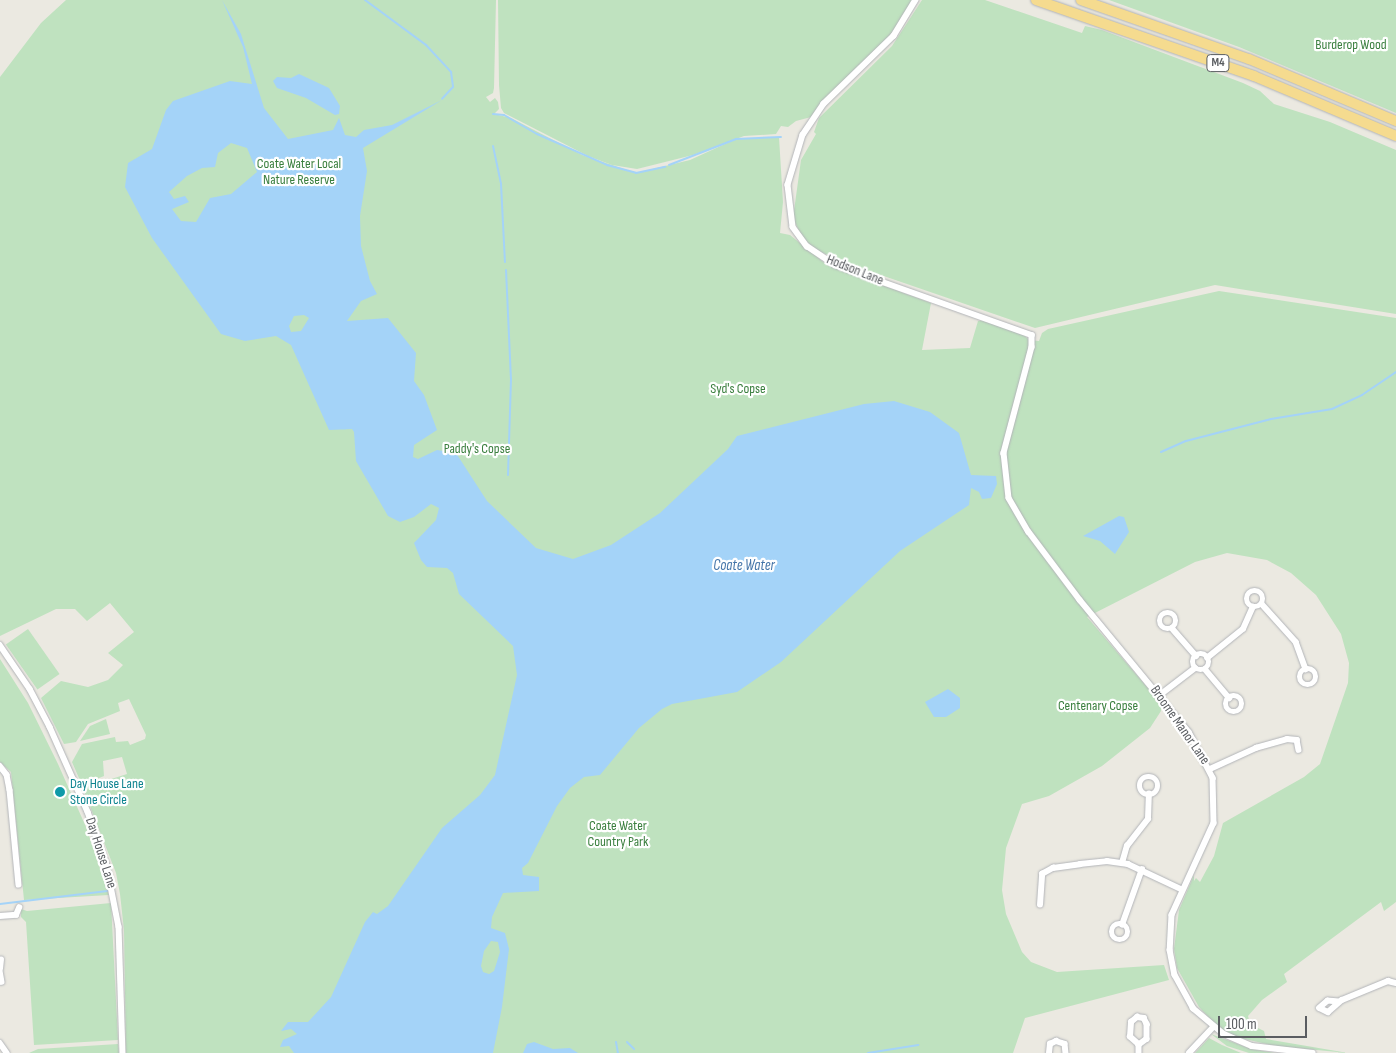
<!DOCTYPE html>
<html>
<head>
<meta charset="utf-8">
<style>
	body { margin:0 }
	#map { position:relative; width:1396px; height:1053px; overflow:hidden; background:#ebe9e1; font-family:"Sofia Sans Condensed",sans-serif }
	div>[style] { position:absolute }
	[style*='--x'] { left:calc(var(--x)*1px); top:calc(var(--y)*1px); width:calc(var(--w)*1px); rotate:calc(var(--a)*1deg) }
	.green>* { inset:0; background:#bfe2bf; transform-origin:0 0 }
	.water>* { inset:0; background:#a4d3f8 }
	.stream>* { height:2px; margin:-1px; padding:0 1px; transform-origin:1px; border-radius:1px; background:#a4d3f8 }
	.roads { filter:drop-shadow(0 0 1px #b2b4b8) drop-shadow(0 0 1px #b2b4b8) }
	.street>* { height:5.5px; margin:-2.75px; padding:0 2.75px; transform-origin:2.75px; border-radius:2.75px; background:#fff }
	.street>.ring { margin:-2.75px; padding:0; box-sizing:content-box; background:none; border:5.5px solid #fff; border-radius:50% }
	.highway>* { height:10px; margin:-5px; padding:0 5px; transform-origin:5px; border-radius:5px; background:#f5db8f }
	.dots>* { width:14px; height:14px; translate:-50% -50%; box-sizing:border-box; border:2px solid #fff; border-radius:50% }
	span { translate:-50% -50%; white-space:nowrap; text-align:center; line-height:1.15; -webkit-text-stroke:4.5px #fff; paint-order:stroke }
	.shield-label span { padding:1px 4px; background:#fff; border:1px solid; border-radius:4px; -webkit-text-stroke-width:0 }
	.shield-label { font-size:12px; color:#5a5d61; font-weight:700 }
	.park-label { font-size:14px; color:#3a7f3e }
	.street-label { font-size:14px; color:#5a5d61 }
	.culture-label { font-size:14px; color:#0d838f }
	.left { translate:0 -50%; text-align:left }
	.water-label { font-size:15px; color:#4374a8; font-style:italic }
	.scale { position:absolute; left:1218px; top:1016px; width:89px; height:22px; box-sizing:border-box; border:2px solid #5a5d61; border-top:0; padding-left:6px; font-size:15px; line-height:18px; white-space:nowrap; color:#5a5d61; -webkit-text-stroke:4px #fff; paint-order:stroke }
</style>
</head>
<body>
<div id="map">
	<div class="green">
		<i style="clip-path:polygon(66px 0,496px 0,494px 88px,493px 93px,486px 97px,490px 102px,495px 98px,498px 102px,499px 109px,494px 114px,511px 118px,582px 155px,636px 173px,690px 160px,736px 139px,779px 137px,783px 202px,780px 233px,790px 235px,827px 265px,931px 303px,922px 350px,970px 348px,978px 321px,985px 320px,1024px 335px,1029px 340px,1039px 341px,1042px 333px,1048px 329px,1219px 291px,1396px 318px,1396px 902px,1384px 911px,1381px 902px,1284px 974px,1287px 982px,1262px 1000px,1248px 1016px,1250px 1024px,1264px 1031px,1266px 1039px,1348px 1053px,1275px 1046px,1236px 1037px,1216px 1025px,1199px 1007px,1177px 968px,1174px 949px,1179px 910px,1194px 875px,1194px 881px,1196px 878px,1200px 882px,1214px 856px,1223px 823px,1304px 777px,1320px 764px,1348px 683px,1349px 663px,1341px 634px,1316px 595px,1291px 573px,1267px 560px,1227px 553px,1195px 562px,1087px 617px,1153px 694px,1161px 706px,1161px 711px,1150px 728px,1102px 766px,1049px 796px,1022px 804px,1006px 848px,1002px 890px,1006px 914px,1022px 952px,1031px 962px,1057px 972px,1164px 965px,1169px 980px,1025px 1018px,1013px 1053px,126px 1053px,124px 930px,120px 894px,116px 873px,83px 788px,127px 774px,122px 757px,103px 761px,104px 776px,82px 785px,72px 762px,82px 744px,115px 737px,116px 742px,128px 741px,130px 745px,145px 739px,146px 735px,129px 699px,118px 703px,120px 711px,88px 724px,76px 742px,64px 744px,41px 698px,61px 681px,88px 687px,108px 680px,123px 665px,108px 653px,134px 632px,110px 603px,87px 621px,75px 609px,56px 609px,0 636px,0 77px,41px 23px)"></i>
		<i style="clip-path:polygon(498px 0,913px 0,897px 27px,877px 50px,811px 117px,796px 121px,788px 127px,781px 126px,776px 134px,744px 136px,693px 155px,637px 169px,612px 165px,588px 156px,504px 113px,501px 108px,499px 85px)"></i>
		<i style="clip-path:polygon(922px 0,985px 0,1082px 33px,1085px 26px,1102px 30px,1243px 83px,1260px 91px,1274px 104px,1330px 122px,1396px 150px,1396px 314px,1215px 285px,1035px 328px,846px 263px,812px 248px,803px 239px,793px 218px,801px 160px,816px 134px,814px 132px,819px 118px,892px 46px)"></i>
		<i style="clip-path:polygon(1109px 0,1396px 0,1396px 113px,1239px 47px)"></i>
		<i style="left:28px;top:629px;width:55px;height:27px;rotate:55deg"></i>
		<i style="clip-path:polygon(0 659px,28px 703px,58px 764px,86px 827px,109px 895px,24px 900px,11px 772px,0 762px)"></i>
		<i style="clip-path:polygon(106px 719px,110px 734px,80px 741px,90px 726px)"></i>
		<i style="clip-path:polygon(111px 903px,118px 1040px,34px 1045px,26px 922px,21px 917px,21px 909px,27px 911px)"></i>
		<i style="clip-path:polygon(1211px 1034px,1251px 1049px,1275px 1053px,1249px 1053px,1227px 1046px)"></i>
		<i style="clip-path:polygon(1209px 1038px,1222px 1045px,1241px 1053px,1195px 1053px)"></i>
		<i style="clip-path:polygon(118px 1044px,119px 1053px,29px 1053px,38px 1049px)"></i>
	</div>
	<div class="water">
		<i style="clip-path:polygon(evenodd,222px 0,241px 34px,264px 108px,288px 139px,333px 130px,339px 118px,345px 135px,356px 137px,364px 130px,392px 125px,442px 100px,363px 148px,367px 171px,360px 216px,361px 246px,370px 281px,377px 294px,361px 301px,347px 321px,388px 318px,416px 353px,414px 381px,424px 395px,437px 430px,414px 445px,413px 457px,418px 459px,437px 450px,456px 453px,487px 501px,536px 548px,573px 559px,611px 545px,660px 513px,728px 449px,737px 436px,864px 404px,894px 401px,930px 412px,959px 433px,971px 475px,996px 476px,997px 484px,991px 498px,982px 499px,979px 492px,971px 488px,969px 505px,900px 551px,781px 662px,737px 692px,672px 704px,662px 709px,639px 728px,600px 775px,584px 777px,570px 788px,557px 806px,528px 863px,522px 868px,523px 875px,539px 877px,539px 891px,503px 893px,492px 917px,491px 928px,505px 933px,509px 949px,502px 1007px,493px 1053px,294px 1053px,289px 1046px,280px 1047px,283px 1040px,297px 1034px,291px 1029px,281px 1031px,288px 1022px,308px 1022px,331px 997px,365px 922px,373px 912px,377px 914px,388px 906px,442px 828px,480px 795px,495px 775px,517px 675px,513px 646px,459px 594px,453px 573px,447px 568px,427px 567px,421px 560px,414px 543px,436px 520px,439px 508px,431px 504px,414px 517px,400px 522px,388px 516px,356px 461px,354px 432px,352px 429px,329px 430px,291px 345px,276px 336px,245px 341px,221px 334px,152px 238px,125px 187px,128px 163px,152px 149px,166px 110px,173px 101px,230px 81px,252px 84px,243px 47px,222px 0,231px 143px,247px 148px,257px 172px,231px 194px,210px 198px,196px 222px,181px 221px,172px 209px,189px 202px,185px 196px,174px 199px,169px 192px,187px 176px,202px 168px,215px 167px,218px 153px,231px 143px,222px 0,304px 315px,309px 318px,301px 331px,291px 332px,289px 326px,294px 316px,304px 315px,222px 0,491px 941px,498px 942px,500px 952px,494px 971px,489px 974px,483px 972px,481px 966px,484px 951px,491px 941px)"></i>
		<i style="clip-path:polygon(299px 74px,329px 88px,340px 106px,339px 114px,335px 115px,306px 98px,277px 88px,273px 81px,277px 77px,291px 78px)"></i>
		<i style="clip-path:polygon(1119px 516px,1124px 517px,1129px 532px,1115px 554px,1100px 541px,1083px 536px)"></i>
		<i style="clip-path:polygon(948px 689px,960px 698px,960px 708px,946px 717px,934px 717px,925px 702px)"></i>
		<i style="clip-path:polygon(534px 1042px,553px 1049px,570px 1048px,578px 1053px,523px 1053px,527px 1044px)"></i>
	</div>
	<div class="stream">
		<i style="--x:365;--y:0;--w:76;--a:36.4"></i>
		<i style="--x:426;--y:45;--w:37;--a:47"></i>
		<i style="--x:451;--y:72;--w:15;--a:82"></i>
		<i style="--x:453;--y:87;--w:16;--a:133"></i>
		<i style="--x:493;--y:114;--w:11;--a:5"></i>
		<i style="--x:504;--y:115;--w:38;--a:30"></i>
		<i style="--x:537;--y:134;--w:77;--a:23.9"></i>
		<i style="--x:607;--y:165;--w:30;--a:15"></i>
		<i style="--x:636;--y:173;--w:30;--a:-12"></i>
		<i style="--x:493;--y:146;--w:39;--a:78"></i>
		<i style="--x:501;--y:184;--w:78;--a:87.1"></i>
		<i style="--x:669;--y:165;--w:72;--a:-21.2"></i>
		<i style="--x:736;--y:139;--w:45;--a:-2.5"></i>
		<i style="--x:506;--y:270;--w:109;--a:87.4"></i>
		<i style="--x:511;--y:379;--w:96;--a:91.8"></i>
		<i style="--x:1161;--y:452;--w:27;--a:-24"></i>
		<i style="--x:1186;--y:441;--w:88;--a:-14.5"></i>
		<i style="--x:1271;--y:419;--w:62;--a:-9.3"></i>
		<i style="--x:1332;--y:409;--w:33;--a:-25"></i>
		<i style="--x:1362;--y:395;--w:41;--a:-34.1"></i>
		<i style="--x:0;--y:904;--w:108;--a:-6.9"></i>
		<i style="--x:616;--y:1042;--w:11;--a:80"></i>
		<i style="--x:627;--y:1042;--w:10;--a:45"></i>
		<i style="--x:868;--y:1053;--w:51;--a:-9.1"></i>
	</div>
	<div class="roads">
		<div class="street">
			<i style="--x:916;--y:0;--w:42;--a:121.4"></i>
			<i style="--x:894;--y:36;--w:98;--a:135.8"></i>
			<i style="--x:824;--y:104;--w:37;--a:124"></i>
			<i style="--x:803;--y:135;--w:52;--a:106.7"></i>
			<i style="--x:788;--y:185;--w:42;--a:83.2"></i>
			<i style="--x:793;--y:227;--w:24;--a:54"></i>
			<i style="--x:807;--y:246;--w:34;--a:34"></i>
			<i style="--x:835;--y:265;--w:209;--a:19.6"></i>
			<i style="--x:1032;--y:335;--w:12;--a:90"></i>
			<i style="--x:1032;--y:347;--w:110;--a:104.8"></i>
			<i style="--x:1004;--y:453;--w:45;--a:83.7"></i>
			<i style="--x:1009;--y:498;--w:39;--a:60"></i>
			<i style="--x:1029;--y:532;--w:85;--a:53.1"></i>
			<i style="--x:1080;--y:600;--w:171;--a:50.5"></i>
			<i style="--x:1189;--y:732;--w:52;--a:62.4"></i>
			<i style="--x:1213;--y:778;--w:45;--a:88.7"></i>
			<i style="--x:1214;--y:823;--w:101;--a:114.5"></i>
			<i style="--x:1172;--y:915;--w:35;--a:93"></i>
			<i style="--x:1170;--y:950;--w:25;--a:79"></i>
			<i style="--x:1175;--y:975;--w:38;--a:61"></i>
			<i style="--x:1193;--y:1008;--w:40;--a:40"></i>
			<i style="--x:1224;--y:1034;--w:30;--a:23"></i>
			<i style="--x:1252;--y:1046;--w:61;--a:6.5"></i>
			<i class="ring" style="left:1247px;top:591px;width:10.5px;height:10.5px"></i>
			<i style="--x:1262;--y:604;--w:51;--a:48.2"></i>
			<i style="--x:1296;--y:642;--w:29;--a:70"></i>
			<i class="ring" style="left:1160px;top:613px;width:10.5px;height:10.5px"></i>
			<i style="--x:1172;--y:628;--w:37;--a:49"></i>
			<i style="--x:0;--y:645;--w:53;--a:55.7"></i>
			<i style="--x:30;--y:689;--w:43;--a:62.2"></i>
			<i style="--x:50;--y:727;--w:93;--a:65.9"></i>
			<i style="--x:88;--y:812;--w:57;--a:70.6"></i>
			<i style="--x:107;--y:866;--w:62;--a:78.9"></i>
			<i style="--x:119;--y:927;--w:126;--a:88.2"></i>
			<i class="ring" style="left:1193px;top:654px;width:10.5px;height:10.5px"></i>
			<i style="--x:1207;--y:658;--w:46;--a:-38.9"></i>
			<i style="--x:1243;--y:629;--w:24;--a:-66"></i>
			<i style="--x:1205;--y:669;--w:38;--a:50"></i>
			<i class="ring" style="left:1300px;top:669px;width:10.5px;height:10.5px"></i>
			<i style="--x:1160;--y:695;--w:44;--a:-37.6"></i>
			<i class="ring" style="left:1226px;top:696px;width:10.5px;height:10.5px"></i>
			<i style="--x:0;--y:766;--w:11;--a:52"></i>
			<i style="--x:7;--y:775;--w:15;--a:79"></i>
			<i style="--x:10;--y:790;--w:95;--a:84.6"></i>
			<i style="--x:1210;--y:769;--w:51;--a:-24.5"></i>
			<i style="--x:1256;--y:748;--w:32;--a:-16"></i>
			<i style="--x:1287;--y:739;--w:10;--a:6"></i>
			<i style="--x:1297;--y:740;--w:10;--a:79"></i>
			<i class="ring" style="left:1140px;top:777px;width:12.5px;height:12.5px"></i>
			<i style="--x:1122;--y:863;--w:18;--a:-74"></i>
			<i style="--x:1127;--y:846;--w:34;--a:-52"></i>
			<i style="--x:1148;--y:819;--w:25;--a:-88"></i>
			<i style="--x:1040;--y:905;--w:31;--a:-86"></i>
			<i style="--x:1042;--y:874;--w:13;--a:-29"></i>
			<i style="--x:1053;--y:868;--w:27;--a:-8"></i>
			<i style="--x:1080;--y:864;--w:27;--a:-6"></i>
			<i style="--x:1107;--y:861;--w:21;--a:8"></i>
			<i style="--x:1128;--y:864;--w:59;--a:25.3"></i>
			<i style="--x:16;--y:915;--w:8;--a:-67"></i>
			<i style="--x:0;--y:916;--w:16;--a:-4"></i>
			<i class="ring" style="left:1112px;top:924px;width:10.5px;height:10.5px"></i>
			<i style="--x:1122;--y:925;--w:59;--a:-70.3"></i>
			<i style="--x:0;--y:969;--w:9;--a:-84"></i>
			<i style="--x:0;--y:971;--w:11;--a:80"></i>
			<i style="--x:1339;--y:1002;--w:11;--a:-175"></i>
			<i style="--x:1328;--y:1001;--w:11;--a:139"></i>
			<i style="--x:1320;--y:1008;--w:9;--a:27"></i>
			<i style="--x:1328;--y:1012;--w:18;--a:-41"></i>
			<i style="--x:1342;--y:1000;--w:50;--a:-22.4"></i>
			<i style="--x:1388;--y:981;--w:8;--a:14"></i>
			<i style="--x:1137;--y:1017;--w:7;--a:8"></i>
			<i style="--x:1144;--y:1018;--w:7;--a:63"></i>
			<i style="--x:1147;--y:1024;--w:15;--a:90"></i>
			<i style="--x:1147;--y:1039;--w:10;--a:143"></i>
			<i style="--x:1139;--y:1045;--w:12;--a:-138"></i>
			<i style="--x:1130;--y:1037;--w:15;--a:-86"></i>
			<i style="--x:1131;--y:1022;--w:8;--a:-40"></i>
			<i style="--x:0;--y:1043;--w:12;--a:55"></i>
			<i style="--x:1139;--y:1045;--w:8;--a:90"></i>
			<i style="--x:1049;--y:1053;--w:9;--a:-84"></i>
			<i style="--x:1050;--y:1044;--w:7;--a:-27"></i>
			<i style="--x:1056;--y:1041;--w:9;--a:18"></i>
			<i style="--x:1065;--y:1044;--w:9;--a:84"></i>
			<i style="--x:1189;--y:1053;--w:35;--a:-47"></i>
		</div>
		<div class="highway">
			<i style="--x:1036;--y:0;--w:231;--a:19.2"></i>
			<i style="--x:1254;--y:76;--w:154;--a:22.9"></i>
			<i style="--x:1081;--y:0;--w:178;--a:19.4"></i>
			<i style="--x:1249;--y:59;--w:160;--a:22.9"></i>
		</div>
	</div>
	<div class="dots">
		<i style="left:60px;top:792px;background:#0f9aa8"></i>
	</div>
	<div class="shield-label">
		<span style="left:1218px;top:63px">M4</span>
	</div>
	<div class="park-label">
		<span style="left:1351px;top:45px">Burderop Wood</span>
		<span style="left:299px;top:172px">Coate Water Local<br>Nature Reserve</span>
		<span style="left:738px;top:389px">Syd's Copse</span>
		<span style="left:477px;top:449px">Paddy's Copse</span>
		<span style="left:1098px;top:706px">Centenary Copse</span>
		<span style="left:618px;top:834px">Coate Water<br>Country Park</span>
	</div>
	<div class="street-label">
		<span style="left:855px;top:270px;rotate:22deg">Hodson Lane</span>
		<span style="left:1180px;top:725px;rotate:55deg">Broome Manor Lane</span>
		<span style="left:101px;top:853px;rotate:72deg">Day House Lane</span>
	</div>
	<div class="culture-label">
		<span class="left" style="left:70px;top:792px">Day House Lane<br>Stone Circle</span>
	</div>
	<div class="water-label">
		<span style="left:744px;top:566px">Coate Water</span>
	</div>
	<div class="scale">100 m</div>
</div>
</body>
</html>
